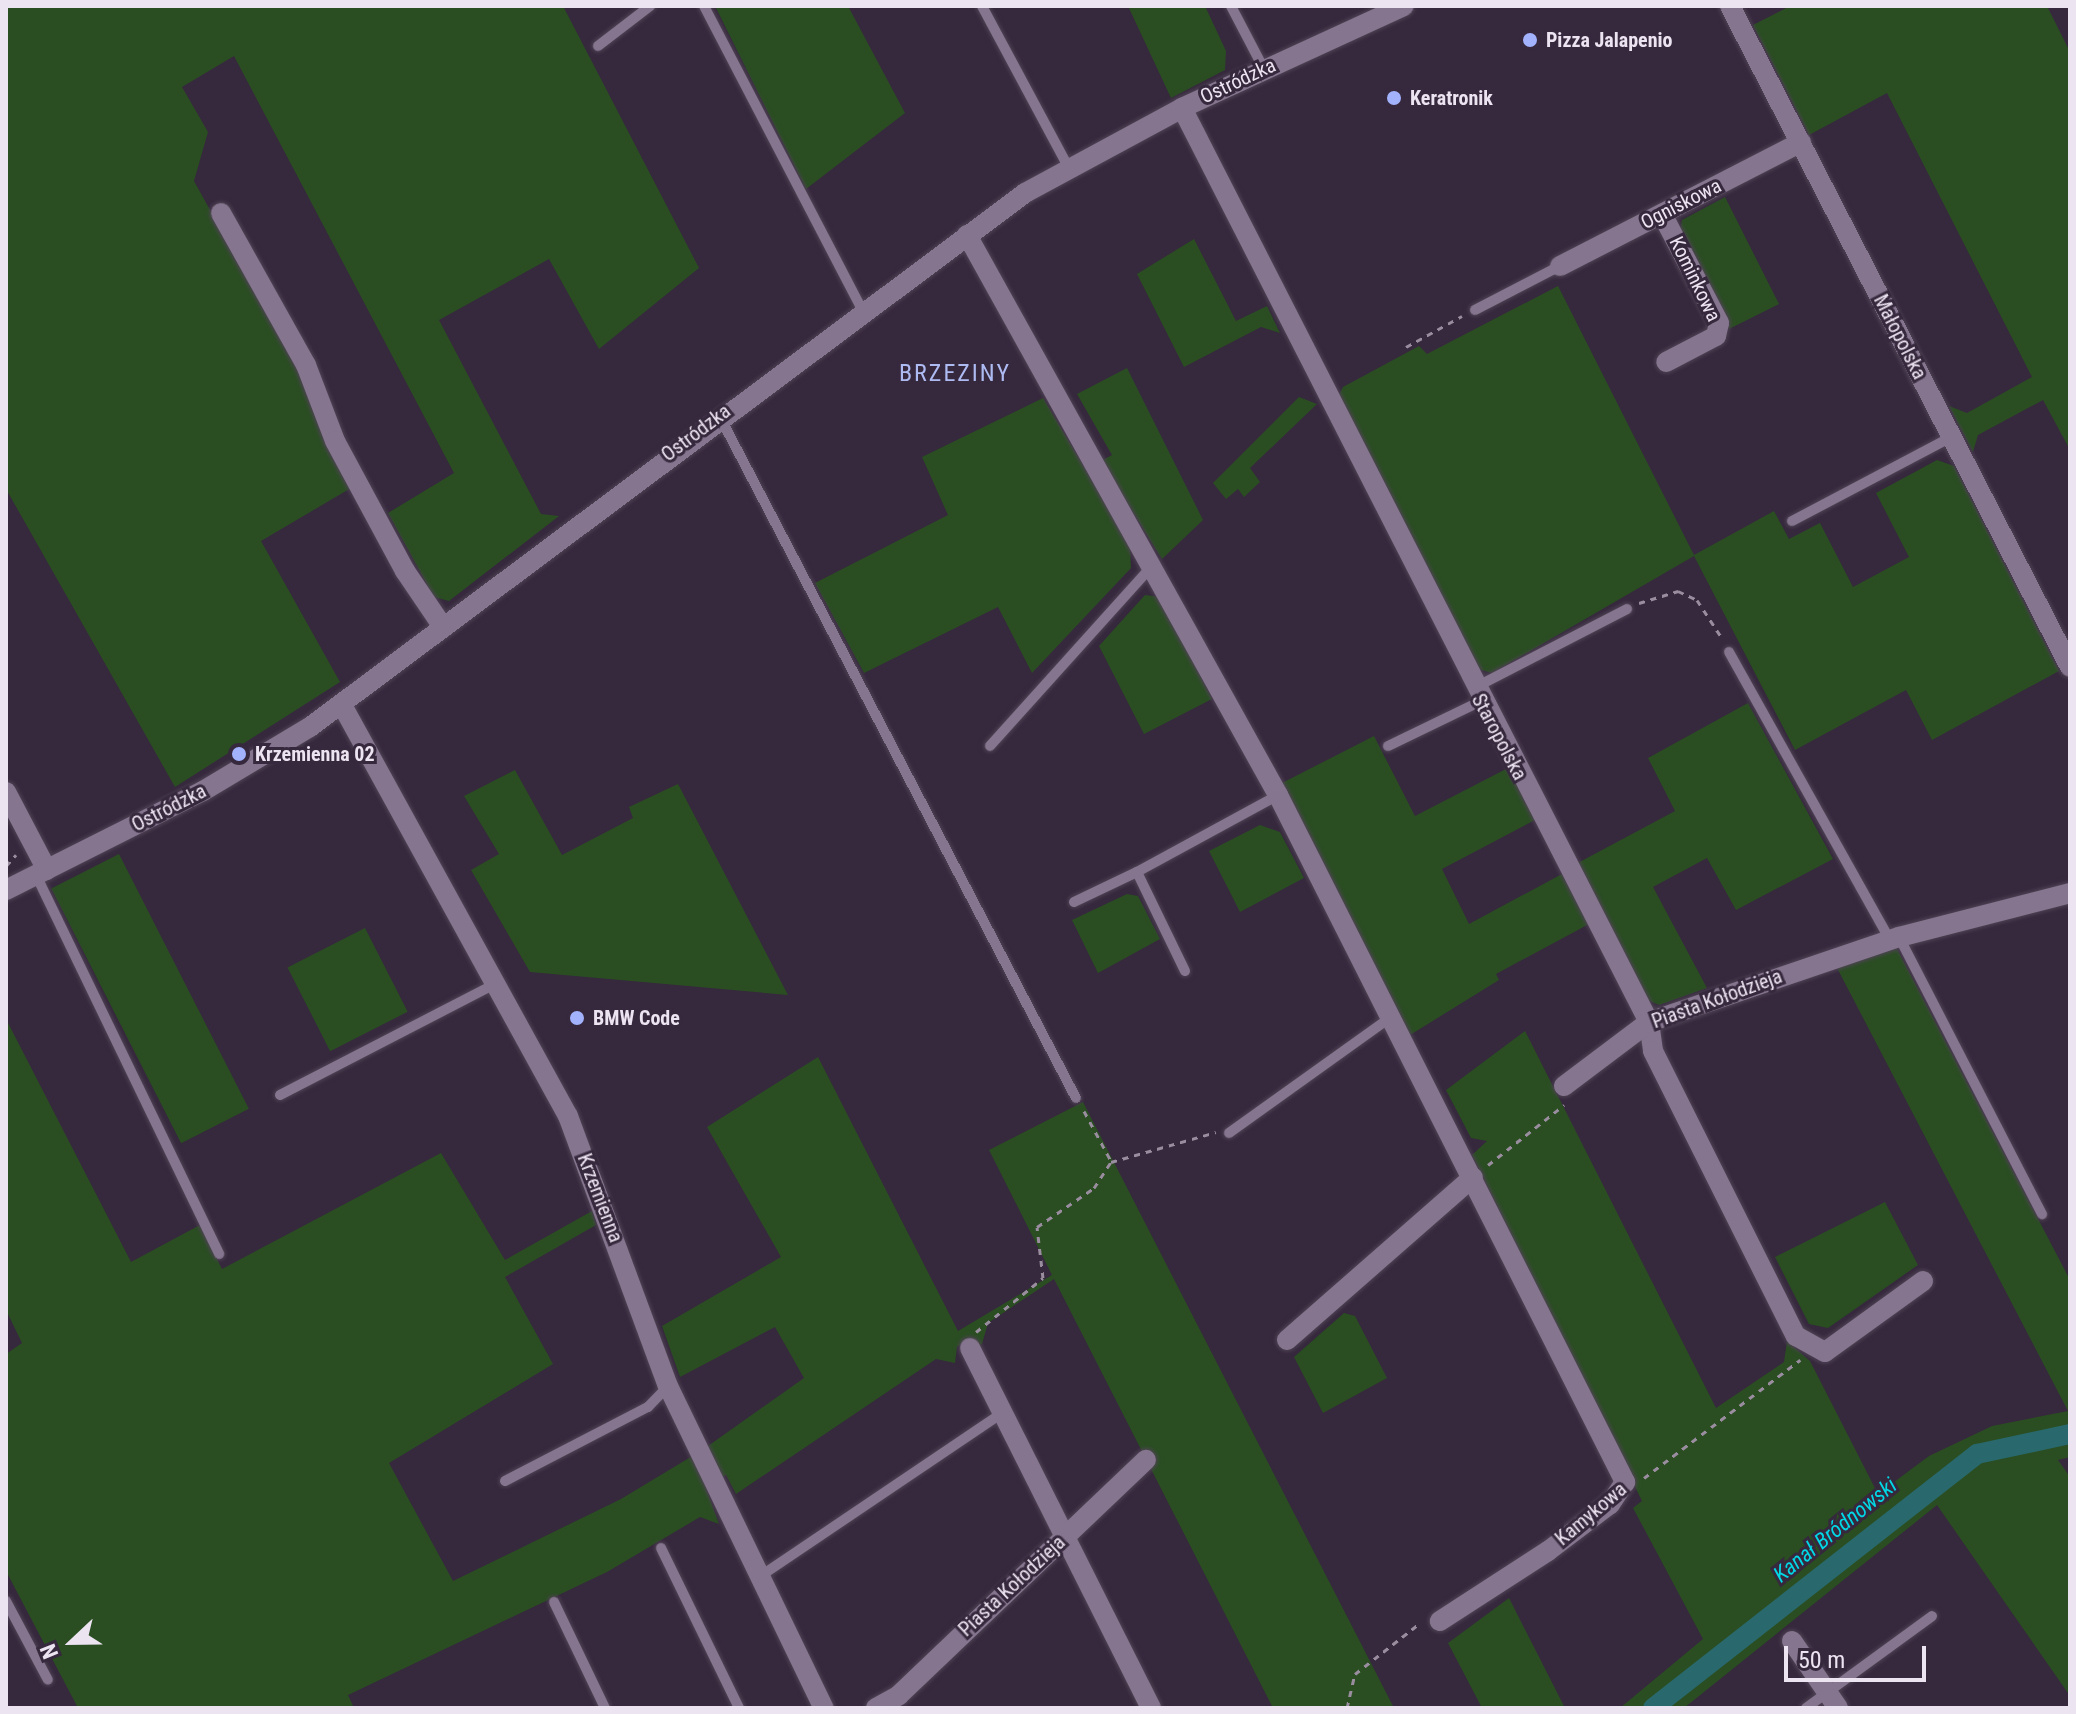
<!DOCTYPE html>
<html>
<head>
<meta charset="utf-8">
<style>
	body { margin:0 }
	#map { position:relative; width:2076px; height:1714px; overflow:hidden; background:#36283d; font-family:"Roboto Condensed",sans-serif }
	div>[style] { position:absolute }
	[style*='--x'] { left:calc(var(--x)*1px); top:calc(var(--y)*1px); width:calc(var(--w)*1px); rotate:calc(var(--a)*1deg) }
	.green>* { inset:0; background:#2a4e22; transform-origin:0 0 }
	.canal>* { height:20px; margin:-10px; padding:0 10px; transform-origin:10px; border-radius:10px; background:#29686d }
	.path>* { height:3px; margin-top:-1.5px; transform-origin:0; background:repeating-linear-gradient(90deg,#998d9f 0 6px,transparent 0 12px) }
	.roads { filter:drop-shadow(0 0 2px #4f4355) drop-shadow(0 0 2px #4f4355) }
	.service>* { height:10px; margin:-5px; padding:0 5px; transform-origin:5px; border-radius:5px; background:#85758e }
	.minor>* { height:20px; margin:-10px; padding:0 10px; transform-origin:10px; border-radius:10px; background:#85758e }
	.tertiary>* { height:20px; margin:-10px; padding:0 10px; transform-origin:10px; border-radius:10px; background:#85758e }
	.dots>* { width:22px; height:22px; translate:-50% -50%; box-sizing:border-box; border:4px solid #36283d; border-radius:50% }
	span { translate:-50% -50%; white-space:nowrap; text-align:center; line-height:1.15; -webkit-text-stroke:6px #36283d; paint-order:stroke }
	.poi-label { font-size:20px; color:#ede4f2; font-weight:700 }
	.left { translate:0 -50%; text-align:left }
	.street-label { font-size:20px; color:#ede4f2 }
	.water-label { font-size:22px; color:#01d8e6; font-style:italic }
	.quarter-label { font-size:24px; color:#aebbf3; letter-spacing:2px }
	.frame { position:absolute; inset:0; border:8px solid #ede4f2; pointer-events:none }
	.north { position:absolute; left:32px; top:1602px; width:80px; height:80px; -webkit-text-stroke:6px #36283d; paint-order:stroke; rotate:248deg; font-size:22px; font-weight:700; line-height:32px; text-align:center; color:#ede4f2 }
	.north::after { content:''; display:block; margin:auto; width:28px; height:36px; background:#ede4f2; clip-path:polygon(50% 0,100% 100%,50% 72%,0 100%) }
	.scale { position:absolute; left:1784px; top:1646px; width:142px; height:36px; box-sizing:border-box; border:4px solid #ede4f2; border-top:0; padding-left:10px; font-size:24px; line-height:28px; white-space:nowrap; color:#ede4f2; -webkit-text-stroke:6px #36283d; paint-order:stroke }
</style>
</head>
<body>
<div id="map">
	<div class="green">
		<i style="clip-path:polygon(6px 6px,563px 6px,699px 268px,599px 349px,549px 259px,439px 320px,541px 514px,559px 516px,449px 601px,434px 597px,388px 513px,454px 473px,234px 56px,182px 87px,208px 132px,194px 181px,302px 376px,351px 488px,261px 541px,340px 682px,175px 787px,6px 489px)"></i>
		<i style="clip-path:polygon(715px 6px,848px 6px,905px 113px,806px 189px)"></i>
		<i style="clip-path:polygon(1128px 6px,1205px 6px,1226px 51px,1225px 70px,1171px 98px)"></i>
		<i style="clip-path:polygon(1790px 6px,2047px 6px,2070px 52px,2070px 450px,2043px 400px,1978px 435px,1973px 452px,1949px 406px,1967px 413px,2032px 377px,1887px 93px,1809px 135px,1753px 25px)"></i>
		<i style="clip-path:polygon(1725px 197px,1779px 304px,1729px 329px,1680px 231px,1682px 220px)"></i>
		<i style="clip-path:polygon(1194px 239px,1236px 321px,1267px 306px,1280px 333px,1261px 327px,1184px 367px,1137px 274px)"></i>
		<i style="clip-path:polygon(1558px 286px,1694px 555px,1774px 511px,1789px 539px,1820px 523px,1853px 587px,1909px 557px,1876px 493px,1937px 460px,1954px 466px,2059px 671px,1932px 740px,1906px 690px,1795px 750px,1694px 556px,1492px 673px,1474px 668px,1337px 399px,1343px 387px,1419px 346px,1427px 354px)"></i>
		<i style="clip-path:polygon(1127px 368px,1203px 520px,1162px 559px,1101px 461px,1112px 455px,1077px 394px)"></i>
		<i style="clip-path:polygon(1299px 397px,1317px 404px,1250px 468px,1260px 482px,1244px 497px,1238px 489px,1226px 499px,1213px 483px)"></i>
		<i style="clip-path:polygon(1043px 398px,1130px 544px,1131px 568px,1032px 673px,998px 607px,864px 673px,815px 583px,948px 515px,922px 457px)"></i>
		<i style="clip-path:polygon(1145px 595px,1160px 597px,1212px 699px,1144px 734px,1099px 646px)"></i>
		<i style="clip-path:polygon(1748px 703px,1833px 859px,1736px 910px,1707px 858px,1653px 887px,1707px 988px,1659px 1005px,1645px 999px,1574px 865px,1675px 811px,1648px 758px)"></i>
		<i style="clip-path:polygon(1374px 736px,1415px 816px,1508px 768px,1535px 820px,1442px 869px,1469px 924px,1562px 874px,1589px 924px,1496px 974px,1499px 980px,1410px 1035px,1280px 784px)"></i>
		<i style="clip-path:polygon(515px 770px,562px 855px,633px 818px,629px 807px,678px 784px,788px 995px,530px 972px,471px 870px,499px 854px,464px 796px)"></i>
		<i style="clip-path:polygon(1260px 825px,1280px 832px,1304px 878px,1240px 912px,1209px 851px)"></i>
		<i style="left:119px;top:854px;width:286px;height:76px;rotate:63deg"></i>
		<i style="clip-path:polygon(1127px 894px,1138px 896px,1160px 939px,1098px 973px,1072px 920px)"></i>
		<i style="left:365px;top:928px;width:94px;height:87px;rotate:63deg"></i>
		<i style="clip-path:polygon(1896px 947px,2070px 1280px,2070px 1457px,2058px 1460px,2070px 1477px,2070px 1696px,1937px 1505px,1684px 1708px,1620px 1708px,1703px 1639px,1633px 1508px,1642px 1501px,1472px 1155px,1487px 1141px,1471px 1138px,1446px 1090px,1525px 1031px,1716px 1408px,1784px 1362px,1787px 1341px,1810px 1361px,1878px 1494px,1929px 1456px,1992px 1426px,2068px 1411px,1836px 966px)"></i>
		<i style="clip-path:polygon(6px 1019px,131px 1262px,200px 1225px,222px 1269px,441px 1153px,505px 1260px,592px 1211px,596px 1225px,505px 1277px,553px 1364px,389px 1463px,453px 1581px,621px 1499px,694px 1455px,719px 1524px,700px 1517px,607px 1572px,348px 1695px,354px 1708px,78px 1708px,6px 1571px,6px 1354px,22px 1343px,6px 1310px)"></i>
		<i style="clip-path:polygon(818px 1057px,958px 1331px,1052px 1275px,989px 1150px,1083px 1102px,1394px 1708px,1273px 1708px,1054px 1279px,988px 1323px,982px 1344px,975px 1349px,970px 1338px,957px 1347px,955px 1363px,936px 1359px,736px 1494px,726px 1475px,720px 1479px,708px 1446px,804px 1378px,775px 1327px,680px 1377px,662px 1326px,781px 1257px,707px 1127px)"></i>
		<i style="clip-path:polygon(1885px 1202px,1918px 1265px,1828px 1328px,1809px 1324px,1775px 1257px)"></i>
		<i style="clip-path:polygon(1344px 1313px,1355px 1316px,1387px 1378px,1323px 1413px,1294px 1357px)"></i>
		<i style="clip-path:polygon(1509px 1598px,1565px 1708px,1482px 1708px,1448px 1643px)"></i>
	</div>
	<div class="canal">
		<i style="--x:1653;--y:1708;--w:412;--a:-38.1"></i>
		<i style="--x:1977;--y:1454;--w:95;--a:-12.1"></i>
	</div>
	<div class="path">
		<i style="--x:1406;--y:347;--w:64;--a:-29"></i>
		<i style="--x:1639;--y:603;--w:41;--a:-17.1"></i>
		<i style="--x:1678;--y:591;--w:21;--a:25"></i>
		<i style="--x:1697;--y:600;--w:45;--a:56.7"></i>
		<i style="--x:6;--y:866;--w:15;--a:-48"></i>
		<i style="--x:1084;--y:1111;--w:57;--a:61.6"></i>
		<i style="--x:1111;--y:1162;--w:109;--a:-15.9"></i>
		<i style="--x:1488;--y:1165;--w:97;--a:-38.3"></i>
		<i style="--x:976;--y:1332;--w:86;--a:-38.9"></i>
		<i style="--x:1043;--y:1278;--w:51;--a:-96.7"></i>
		<i style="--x:1037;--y:1227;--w:69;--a:-34.4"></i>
		<i style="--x:1094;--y:1188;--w:31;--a:-57"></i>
		<i style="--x:1644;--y:1478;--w:196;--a:-37.1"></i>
		<i style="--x:1347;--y:1708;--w:35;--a:-77"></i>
		<i style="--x:1355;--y:1674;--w:83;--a:-38.1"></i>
	</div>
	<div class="roads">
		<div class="service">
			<i style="--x:704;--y:6;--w:342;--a:62.5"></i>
			<i style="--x:982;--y:6;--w:184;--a:61.8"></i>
			<i style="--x:1231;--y:6;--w:71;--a:62.4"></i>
			<i style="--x:598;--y:46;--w:66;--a:-37.6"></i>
			<i style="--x:1475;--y:310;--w:96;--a:-27.4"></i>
			<i style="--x:721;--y:419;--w:766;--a:62.4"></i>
			<i style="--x:1792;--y:521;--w:180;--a:-27.8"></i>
			<i style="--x:1729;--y:652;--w:330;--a:60.8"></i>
			<i style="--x:1476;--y:687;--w:170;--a:-27.3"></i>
			<i style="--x:990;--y:746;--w:244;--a:-48"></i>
			<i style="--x:1388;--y:746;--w:103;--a:-25.8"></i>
			<i style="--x:36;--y:875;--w:421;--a:64.2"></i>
			<i style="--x:1074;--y:902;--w:70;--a:-25.5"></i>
			<i style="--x:1899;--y:937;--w:312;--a:62.7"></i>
			<i style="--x:1185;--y:971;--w:110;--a:-115.9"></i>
			<i style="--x:1137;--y:872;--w:161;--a:-28.6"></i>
			<i style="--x:280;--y:1095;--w:240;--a:-27.3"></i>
			<i style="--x:1229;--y:1133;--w:199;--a:-35.6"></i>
			<i style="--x:505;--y:1481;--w:161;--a:-27.4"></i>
			<i style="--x:648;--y:1407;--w:29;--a:-46"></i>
			<i style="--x:661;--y:1548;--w:178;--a:64"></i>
			<i style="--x:759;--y:1577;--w:293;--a:-34"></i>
			<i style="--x:6;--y:1601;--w:89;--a:62"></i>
			<i style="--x:554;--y:1602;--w:118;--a:64.3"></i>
			<i style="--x:1806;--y:1708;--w:156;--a:-36.1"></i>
		</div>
		<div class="minor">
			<i style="--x:1730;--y:6;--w:743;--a:62.78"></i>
			<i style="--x:1182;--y:108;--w:1026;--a:62.94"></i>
			<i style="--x:1649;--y:1022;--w:29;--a:82"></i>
			<i style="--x:1653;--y:1051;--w:319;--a:63.4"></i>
			<i style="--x:1796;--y:1336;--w:33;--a:29"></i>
			<i style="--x:1825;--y:1352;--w:121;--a:-35.9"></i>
			<i style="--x:221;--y:213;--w:174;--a:60.8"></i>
			<i style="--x:306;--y:365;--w:81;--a:69.1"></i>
			<i style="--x:335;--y:441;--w:148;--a:61.7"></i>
			<i style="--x:405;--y:571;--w:68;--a:55.8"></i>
			<i style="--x:1662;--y:214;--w:123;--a:62.4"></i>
			<i style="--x:1719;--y:323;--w:13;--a:103"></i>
			<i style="--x:1716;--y:336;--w:56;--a:152.5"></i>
			<i style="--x:967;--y:235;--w:641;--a:60.95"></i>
			<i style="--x:1278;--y:795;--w:770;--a:63.2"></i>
			<i style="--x:1625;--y:1482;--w:27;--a:124"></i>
			<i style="--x:1610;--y:1504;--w:78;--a:142.8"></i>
			<i style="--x:1548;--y:1551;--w:129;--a:147.1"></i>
			<i style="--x:1560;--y:266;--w:271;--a:-27.2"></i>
			<i style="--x:342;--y:705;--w:469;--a:61.2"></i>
			<i style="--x:568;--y:1116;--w:288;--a:69.7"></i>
			<i style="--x:668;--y:1386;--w:358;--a:64.2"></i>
			<i style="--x:6;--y:792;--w:88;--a:62.3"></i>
			<i style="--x:1564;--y:1086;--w:106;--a:-37"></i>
			<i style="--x:1649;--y:1022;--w:264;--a:-18.8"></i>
			<i style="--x:1899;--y:937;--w:177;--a:-14.4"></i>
			<i style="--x:1287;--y:1340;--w:247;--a:-41.2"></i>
			<i style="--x:970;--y:1348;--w:403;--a:63.3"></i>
			<i style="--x:1792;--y:1641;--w:81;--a:55.5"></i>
			<i style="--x:876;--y:1708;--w:26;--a:-29"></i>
			<i style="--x:899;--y:1695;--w:341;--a:-43.6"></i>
		</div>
		<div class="tertiary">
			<i style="--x:6;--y:890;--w:220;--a:-26.7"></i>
			<i style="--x:203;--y:791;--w:125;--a:-30.9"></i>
			<i style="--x:310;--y:727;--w:892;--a:-36.75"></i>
			<i style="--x:1025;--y:193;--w:179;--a:-28.4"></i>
			<i style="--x:1182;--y:108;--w:244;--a:-24.7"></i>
		</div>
	</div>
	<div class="dots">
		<i style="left:1530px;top:40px;background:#a2b2fd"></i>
		<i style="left:1394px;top:98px;background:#a2b2fd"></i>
		<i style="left:239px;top:754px;background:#a2b2fd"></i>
		<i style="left:577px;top:1018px;background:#a2b2fd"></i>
	</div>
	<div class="poi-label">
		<span class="left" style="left:1546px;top:40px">Pizza Jalapenio</span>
		<span class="left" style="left:1410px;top:98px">Keratronik</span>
		<span class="left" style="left:255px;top:754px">Krzemienna 02</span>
		<span class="left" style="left:593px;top:1018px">BMW Code</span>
	</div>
	<div class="street-label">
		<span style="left:1238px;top:81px;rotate:-25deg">Ostródzka</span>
		<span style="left:1681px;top:204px;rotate:-27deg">Ogniskowa</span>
		<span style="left:1695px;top:279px;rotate:64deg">Kominkowa</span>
		<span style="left:1900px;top:337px;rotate:63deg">Małopolska</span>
		<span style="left:696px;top:433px;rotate:-37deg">Ostródzka</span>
		<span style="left:1499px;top:737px;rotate:62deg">Staropolska</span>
		<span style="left:169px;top:808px;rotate:-27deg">Ostródzka</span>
		<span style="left:1717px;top:999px;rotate:-20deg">Piasta Kołodzieja</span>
		<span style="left:600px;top:1198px;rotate:69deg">Krzemienna</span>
		<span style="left:1591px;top:1514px;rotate:-40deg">Kamykowa</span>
		<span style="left:1012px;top:1586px;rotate:-43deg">Piasta Kołodzieja</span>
	</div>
	<div class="water-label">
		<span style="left:1835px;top:1530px;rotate:-39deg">Kanał Bródnowski</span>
	</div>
	<div class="quarter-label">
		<span style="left:955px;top:374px">BRZEZINY</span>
	</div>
	<div class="frame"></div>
	<div class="north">N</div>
	<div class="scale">50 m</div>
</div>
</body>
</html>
